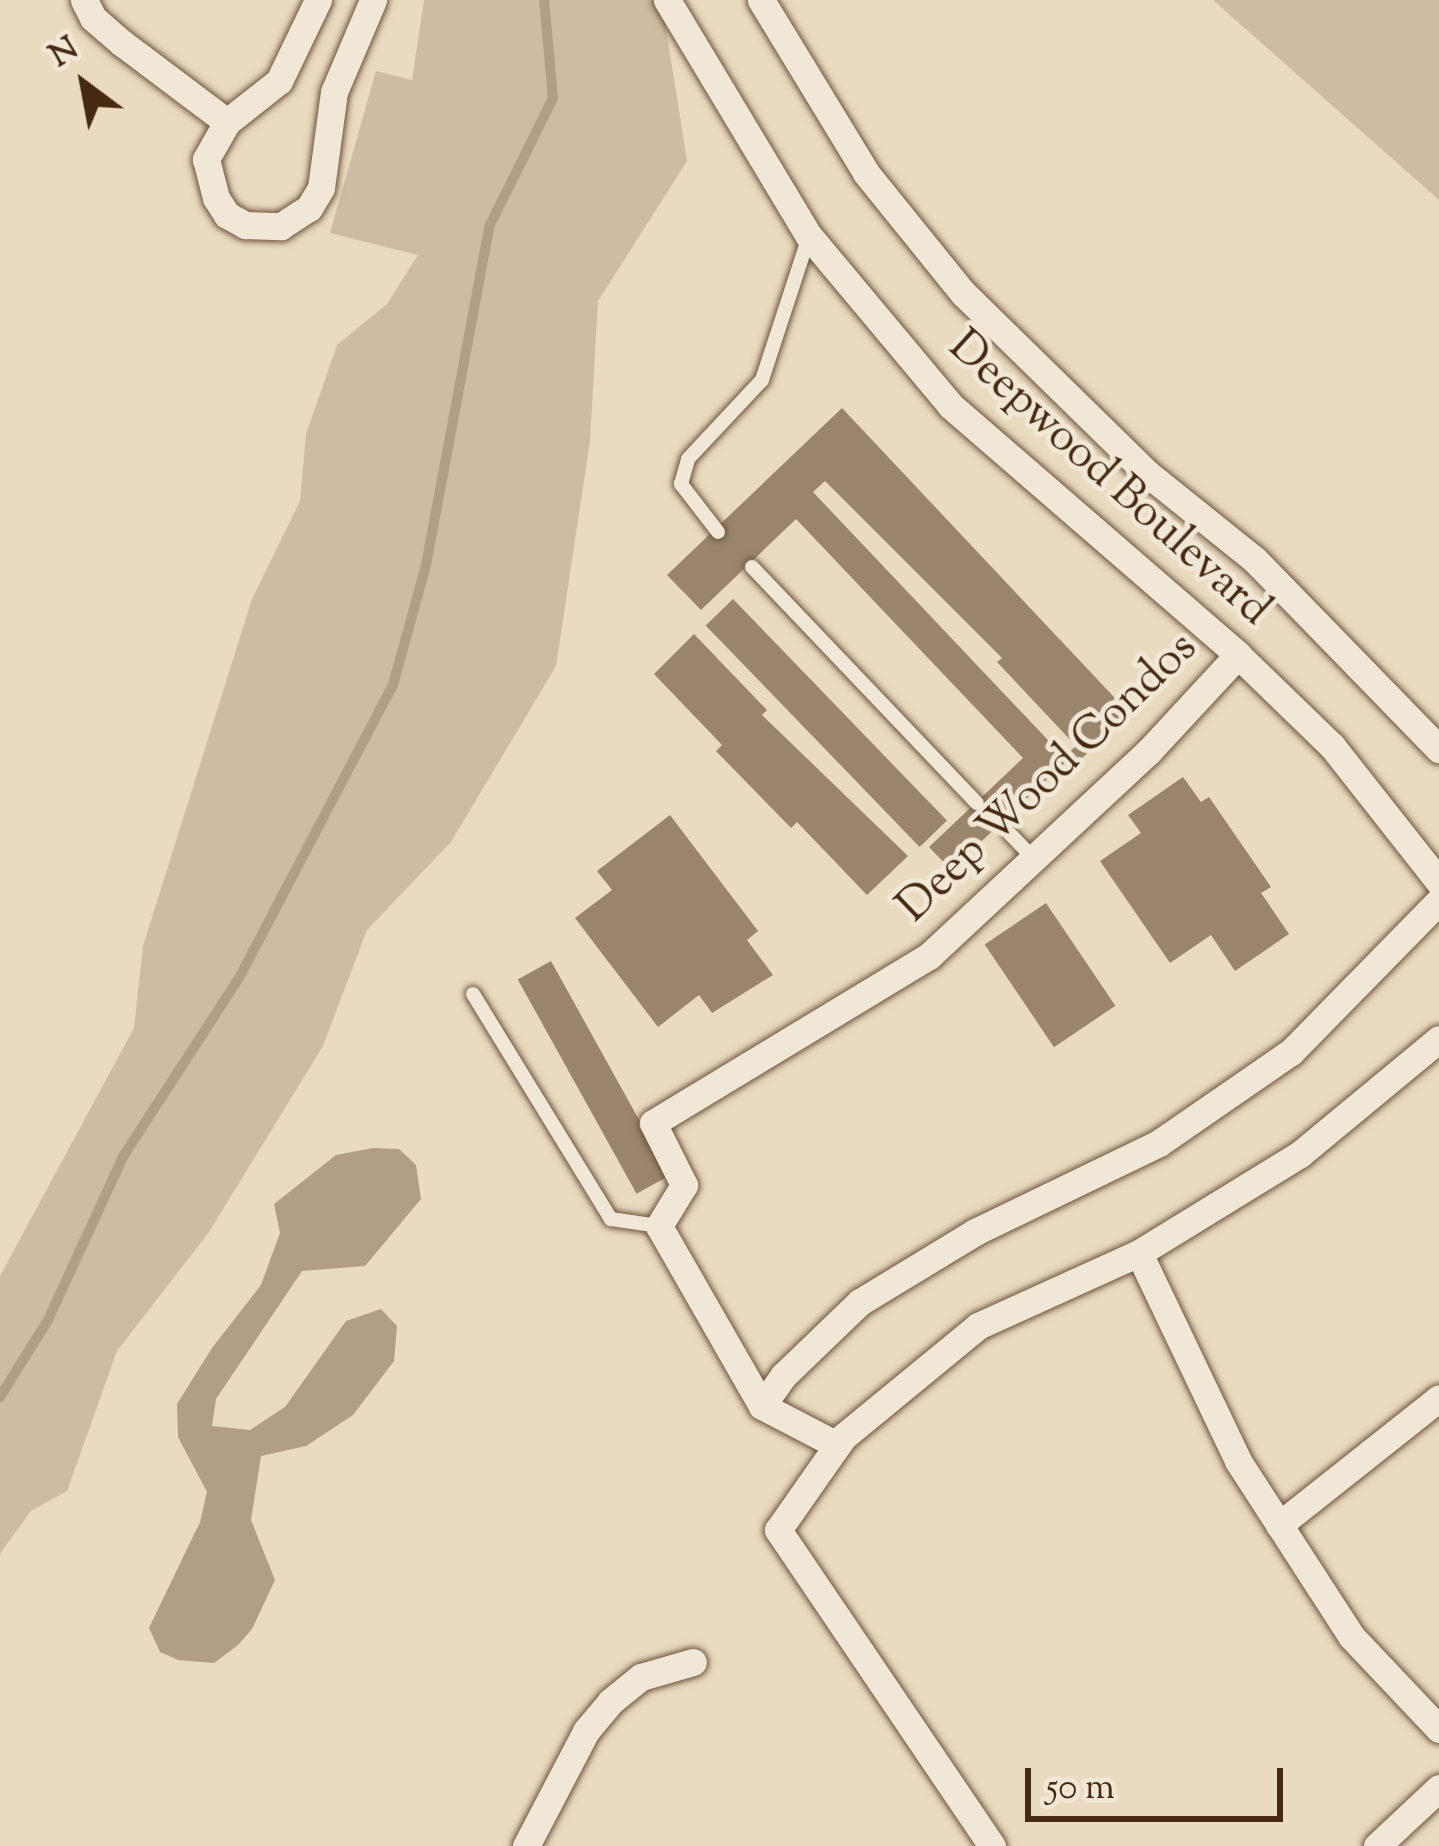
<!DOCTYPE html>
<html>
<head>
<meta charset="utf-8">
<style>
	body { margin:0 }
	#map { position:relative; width:1439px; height:1846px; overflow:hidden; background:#e9dac0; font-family:"Sorts Mill Goudy",serif }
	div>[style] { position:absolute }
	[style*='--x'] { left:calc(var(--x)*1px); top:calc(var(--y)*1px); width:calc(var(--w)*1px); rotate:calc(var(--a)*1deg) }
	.green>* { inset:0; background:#cdbca2 }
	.water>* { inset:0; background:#b19e84 }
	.stream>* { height:10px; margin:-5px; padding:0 5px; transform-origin:5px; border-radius:5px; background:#b19e84 }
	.building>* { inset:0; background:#9a856c; transform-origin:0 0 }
	.roads { filter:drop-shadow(0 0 3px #6e553d) drop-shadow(0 0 3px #6e553d) }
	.lane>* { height:14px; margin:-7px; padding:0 7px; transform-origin:7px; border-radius:7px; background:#f1e7d6 }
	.street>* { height:27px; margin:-13.5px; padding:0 13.5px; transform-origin:13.5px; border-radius:13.5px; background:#f1e7d6 }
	span { translate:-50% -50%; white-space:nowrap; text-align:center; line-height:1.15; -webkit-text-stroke:10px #f1e7d6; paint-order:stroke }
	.street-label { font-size:45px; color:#452911 }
	.north { position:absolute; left:24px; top:24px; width:120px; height:120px; -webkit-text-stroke:9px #f1e7d6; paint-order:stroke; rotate:328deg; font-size:33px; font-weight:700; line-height:48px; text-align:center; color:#452911 }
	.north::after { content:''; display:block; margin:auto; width:42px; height:54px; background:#452911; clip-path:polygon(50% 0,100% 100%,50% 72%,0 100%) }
	.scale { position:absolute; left:1025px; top:1768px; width:258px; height:54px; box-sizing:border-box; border:6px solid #452911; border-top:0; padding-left:15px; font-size:36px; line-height:42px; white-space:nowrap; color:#452911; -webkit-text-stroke:9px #f1e7d6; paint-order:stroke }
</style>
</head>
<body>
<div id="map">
	<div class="green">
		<i style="clip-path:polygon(424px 0,652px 0,665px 22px,687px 161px,598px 301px,590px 441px,556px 666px,451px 842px,367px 930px,323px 1046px,209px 1232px,117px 1351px,67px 1491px,31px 1511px,0 1554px,0 1276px,134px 1028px,143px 946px,252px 599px,300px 501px,306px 434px,337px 345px,387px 304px,418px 255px,330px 233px,376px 71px,412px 80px)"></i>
		<i style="clip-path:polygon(1213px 0,1439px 0,1439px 200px)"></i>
	</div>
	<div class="water">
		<i style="clip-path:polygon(373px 1148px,399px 1149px,416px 1165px,421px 1199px,365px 1266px,302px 1271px,216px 1399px,212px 1426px,250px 1430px,285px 1407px,346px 1321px,381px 1309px,397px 1326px,394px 1361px,353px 1415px,306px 1446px,261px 1456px,251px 1520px,275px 1580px,252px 1629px,238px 1645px,214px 1663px,178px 1660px,160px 1652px,149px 1628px,200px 1522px,207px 1492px,178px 1437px,177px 1404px,212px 1348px,261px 1285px,280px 1233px,274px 1204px,336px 1155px)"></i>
	</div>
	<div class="stream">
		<i style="--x:0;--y:1397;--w:91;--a:-58.1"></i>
		<i style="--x:48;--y:1320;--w:182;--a:-65.3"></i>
		<i style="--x:124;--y:1155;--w:211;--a:-57"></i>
		<i style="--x:239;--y:978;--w:331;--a:-62.3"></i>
		<i style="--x:393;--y:685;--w:124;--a:-74.6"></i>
		<i style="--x:426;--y:565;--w:344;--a:-79.4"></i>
		<i style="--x:489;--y:227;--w:144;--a:-63.6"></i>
		<i style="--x:553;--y:98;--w:98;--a:-95.2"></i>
	</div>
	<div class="building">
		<i style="clip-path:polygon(evenodd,842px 408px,1129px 713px,1076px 764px,1070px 758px,951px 870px,929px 847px,1023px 758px,796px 519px,701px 610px,667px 575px,842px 408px,825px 481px,1002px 658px,997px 662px,1076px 746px,1064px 757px,813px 492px,825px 481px)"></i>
		<i style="left:733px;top:599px;width:308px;height:38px;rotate:46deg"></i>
		<i style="clip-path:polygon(694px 634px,767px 710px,762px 715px,908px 856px,867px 895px,797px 822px,791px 828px,716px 751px,722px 745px,654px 674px)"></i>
		<i style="clip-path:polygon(1183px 777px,1201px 802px,1209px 797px,1271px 887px,1261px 893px,1289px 934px,1235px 971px,1211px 935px,1170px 963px,1100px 861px,1141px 833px,1128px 815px)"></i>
		<i style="clip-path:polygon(670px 815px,758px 931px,747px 940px,773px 975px,712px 1013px,699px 995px,658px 1027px,575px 918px,612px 890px,597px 871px)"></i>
		<i style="left:1046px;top:903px;width:124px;height:74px;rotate:56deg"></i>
		<i style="left:551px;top:961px;width:245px;height:38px;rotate:61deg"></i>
	</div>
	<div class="roads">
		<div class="lane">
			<i style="--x:718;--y:532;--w:61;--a:-127.6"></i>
			<i style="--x:681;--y:484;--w:26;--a:-74"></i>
			<i style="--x:688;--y:459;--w:108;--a:-46.9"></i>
			<i style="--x:762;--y:380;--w:151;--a:-71.9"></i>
			<i style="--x:752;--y:567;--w:326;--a:46.4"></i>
			<i style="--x:1010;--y:834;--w:36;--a:46"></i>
			<i style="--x:473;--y:994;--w:264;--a:58.5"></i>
			<i style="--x:611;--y:1219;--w:49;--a:8.3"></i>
		</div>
		<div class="street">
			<i style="--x:84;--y:0;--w:20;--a:63"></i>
			<i style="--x:93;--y:18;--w:38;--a:41"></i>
			<i style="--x:122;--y:43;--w:131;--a:37"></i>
			<i style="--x:318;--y:0;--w:90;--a:115.7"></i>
			<i style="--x:279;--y:81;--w:66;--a:141.7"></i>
			<i style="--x:227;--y:122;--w:43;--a:119.6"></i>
			<i style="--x:206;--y:159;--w:40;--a:75.6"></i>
			<i style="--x:216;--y:198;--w:20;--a:57"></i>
			<i style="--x:227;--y:215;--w:21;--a:29"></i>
			<i style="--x:245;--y:225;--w:36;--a:2"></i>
			<i style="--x:281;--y:226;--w:33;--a:-33"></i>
			<i style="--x:309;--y:208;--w:23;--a:-59"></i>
			<i style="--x:321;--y:188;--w:97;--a:-82.3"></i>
			<i style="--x:334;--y:92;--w:100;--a:-67"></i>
			<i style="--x:667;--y:0;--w:275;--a:59"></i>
			<i style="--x:809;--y:236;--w:222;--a:50.1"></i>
			<i style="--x:951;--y:406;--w:380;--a:40.9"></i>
			<i style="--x:1238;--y:655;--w:131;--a:44.1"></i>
			<i style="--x:1332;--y:746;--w:173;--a:51.8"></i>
			<i style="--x:761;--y:0;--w:202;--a:58.7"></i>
			<i style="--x:866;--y:173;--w:154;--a:51.1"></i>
			<i style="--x:963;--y:293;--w:259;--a:44.4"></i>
			<i style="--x:1148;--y:474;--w:137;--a:38.8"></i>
			<i style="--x:1255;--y:560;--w:264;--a:45.8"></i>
			<i style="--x:1139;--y:1253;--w:230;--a:64.5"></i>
			<i style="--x:1238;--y:1461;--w:208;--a:57.1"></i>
			<i style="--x:1351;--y:1636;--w:128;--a:46.6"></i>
			<i style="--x:762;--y:1406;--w:37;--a:-55"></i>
			<i style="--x:783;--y:1376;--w:107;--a:-43.9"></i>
			<i style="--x:860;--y:1302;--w:135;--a:-31.3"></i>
			<i style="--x:975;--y:1232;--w:204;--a:-25.8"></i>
			<i style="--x:1159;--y:1143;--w:160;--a:-34.6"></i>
			<i style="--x:1291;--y:1052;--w:211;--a:-45.6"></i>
			<i style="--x:837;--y:1445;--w:85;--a:-152.5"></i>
			<i style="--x:762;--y:1406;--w:207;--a:-119.8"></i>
			<i style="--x:659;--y:1226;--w:48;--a:-58.6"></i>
			<i style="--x:684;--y:1185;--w:69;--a:-116.6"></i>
			<i style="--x:653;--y:1123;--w:323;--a:-31.2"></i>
			<i style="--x:929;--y:956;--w:301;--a:-43"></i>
			<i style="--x:1149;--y:751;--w:131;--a:-47.2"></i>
			<i style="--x:1279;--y:1525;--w:204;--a:-38.4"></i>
			<i style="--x:526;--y:1846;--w:130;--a:-62.4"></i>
			<i style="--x:586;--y:1731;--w:38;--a:-50"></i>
			<i style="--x:610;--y:1702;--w:40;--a:-39"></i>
			<i style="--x:641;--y:1677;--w:54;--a:-16.1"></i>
			<i style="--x:992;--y:1846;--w:382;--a:-124.1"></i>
			<i style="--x:778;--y:1530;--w:113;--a:-55"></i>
			<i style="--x:843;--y:1437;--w:175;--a:-39.4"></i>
			<i style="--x:978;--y:1326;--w:177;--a:-24.4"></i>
			<i style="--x:1139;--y:1253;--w:189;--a:-31.6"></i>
			<i style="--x:1300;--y:1154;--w:180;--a:-39.6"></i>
			<i style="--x:1377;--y:1846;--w:85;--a:-43.1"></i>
		</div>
	</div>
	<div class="street-label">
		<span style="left:1108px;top:480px;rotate:42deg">Deepwood Boulevard</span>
		<span style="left:1049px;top:779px;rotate:-44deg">Deep Wood Condos</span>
	</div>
	<div class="north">N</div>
	<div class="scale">50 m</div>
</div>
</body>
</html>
